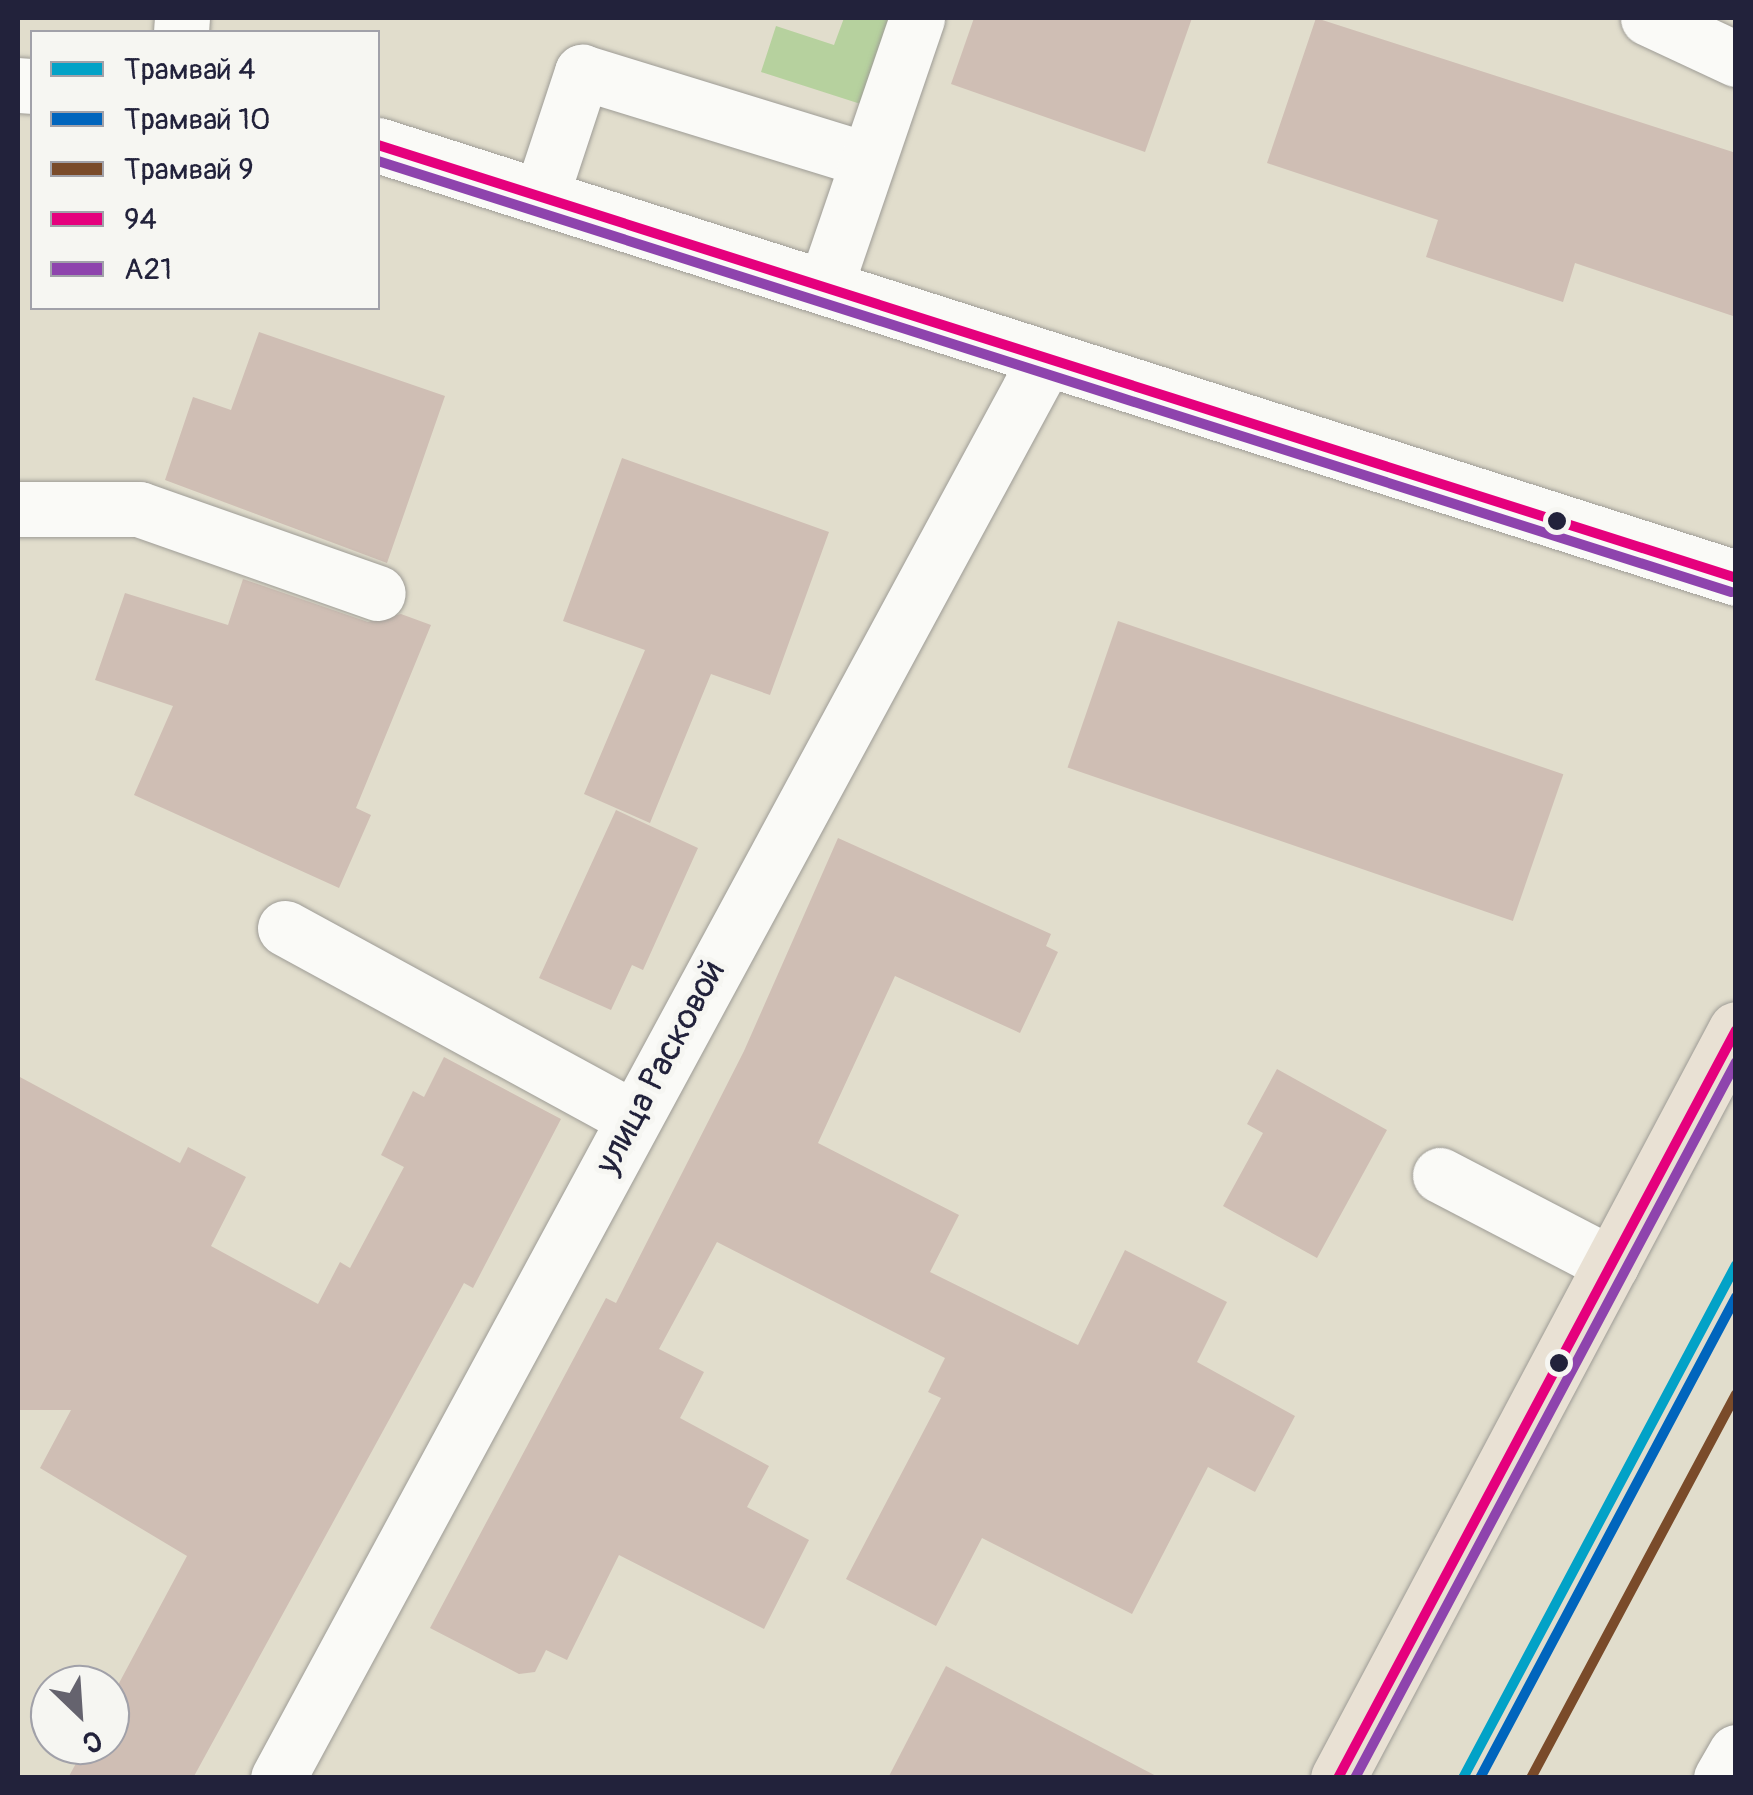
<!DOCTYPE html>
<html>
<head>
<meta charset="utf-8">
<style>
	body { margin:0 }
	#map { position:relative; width:1753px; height:1795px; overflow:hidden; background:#e1ddcc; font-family:Pangolin,sans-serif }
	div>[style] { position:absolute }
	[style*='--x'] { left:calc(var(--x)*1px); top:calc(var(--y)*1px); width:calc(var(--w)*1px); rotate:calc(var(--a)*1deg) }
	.green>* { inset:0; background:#b6d19e }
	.building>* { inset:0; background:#cfbeb4; transform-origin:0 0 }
	.roads { filter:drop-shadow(0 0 2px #9e9c96) drop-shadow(0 0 2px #9e9c96) }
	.minor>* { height:55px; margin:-27.5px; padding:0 27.5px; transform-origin:27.5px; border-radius:27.5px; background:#fafaf7 }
	.major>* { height:55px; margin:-27.5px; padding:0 27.5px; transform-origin:27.5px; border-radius:27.5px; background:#e9e1d4 }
	.bus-1>* { height:10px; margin:-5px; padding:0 5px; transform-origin:5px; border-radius:5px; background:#e5007d }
	.bus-2>* { height:10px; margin:-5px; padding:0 5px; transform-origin:5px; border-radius:5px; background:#8e44ad }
	.tram-1>* { height:10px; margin:-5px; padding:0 5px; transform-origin:5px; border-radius:5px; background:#02a2c7 }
	.tram-2>* { height:10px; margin:-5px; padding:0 5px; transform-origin:5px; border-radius:5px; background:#0065bd }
	.tram-3>* { height:10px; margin:-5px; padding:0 5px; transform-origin:5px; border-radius:5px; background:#7a4b2a }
	.dots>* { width:28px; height:28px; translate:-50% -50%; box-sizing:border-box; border:5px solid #f6f6f2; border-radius:50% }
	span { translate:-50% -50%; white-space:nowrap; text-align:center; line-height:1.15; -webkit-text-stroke:10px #f6f6f2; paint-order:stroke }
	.street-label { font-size:35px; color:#22223b }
	.frame { position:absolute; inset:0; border:20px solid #22223b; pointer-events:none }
	.legend { position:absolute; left:30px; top:30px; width:350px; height:280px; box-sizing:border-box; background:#f6f6f2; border:2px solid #a1a1a9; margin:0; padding:12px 18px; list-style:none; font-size:30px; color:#22223b }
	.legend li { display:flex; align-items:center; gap:20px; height:50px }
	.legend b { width:50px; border:2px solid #a1a1a9 }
	.north { position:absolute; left:30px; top:1665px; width:100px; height:100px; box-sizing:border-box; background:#f6f6f2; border:2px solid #a1a1a9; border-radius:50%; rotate:155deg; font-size:28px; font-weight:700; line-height:40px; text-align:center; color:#22223b }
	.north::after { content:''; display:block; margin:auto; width:35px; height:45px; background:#65636e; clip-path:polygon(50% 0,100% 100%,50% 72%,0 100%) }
</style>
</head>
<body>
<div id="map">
	<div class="green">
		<i style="clip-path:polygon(844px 18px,899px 18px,870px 107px,761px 72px,776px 26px,834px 45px)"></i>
	</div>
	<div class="building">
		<i style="clip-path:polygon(974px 18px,1192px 18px,1145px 152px,951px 84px)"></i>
		<i style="clip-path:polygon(1316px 18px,1736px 153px,1736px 317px,1575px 263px,1563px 302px,1426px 257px,1438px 220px,1267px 163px)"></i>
		<i style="clip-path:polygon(259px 332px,445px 396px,387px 563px,165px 480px,193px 397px,231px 410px)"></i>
		<i style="clip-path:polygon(622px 458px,829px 532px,770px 695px,711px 674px,650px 823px,584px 794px,645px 650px,563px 621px)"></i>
		<i style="clip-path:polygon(243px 579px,368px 622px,401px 614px,431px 625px,356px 808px,371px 815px,339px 888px,134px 795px,173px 706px,95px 680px,125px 593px,228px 625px)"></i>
		<i style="left:1118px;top:621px;width:471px;height:155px;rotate:19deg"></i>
		<i style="clip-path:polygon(616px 810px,698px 848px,643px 970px,632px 965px,611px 1010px,539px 978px)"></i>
		<i style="clip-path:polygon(838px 838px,1051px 934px,1046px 946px,1058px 952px,1020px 1033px,895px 976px,818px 1143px,959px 1215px,930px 1272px,1078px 1345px,1125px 1250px,1227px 1302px,1197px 1362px,1295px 1416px,1255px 1492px,1208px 1467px,1132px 1614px,982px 1538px,936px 1626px,846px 1579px,941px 1398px,928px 1392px,945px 1358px,717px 1242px,659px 1349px,704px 1372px,680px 1418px,769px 1466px,747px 1507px,809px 1540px,764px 1629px,619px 1555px,567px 1660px,546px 1650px,535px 1672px,519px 1674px,430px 1628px,606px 1298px,616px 1303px,744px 1051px)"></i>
		<i style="clip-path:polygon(444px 1057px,561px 1119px,473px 1288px,464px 1283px,193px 1778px,68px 1778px,86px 1745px,110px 1745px,110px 1700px,187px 1556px,40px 1468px,71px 1410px,18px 1410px,18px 1076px,180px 1163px,188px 1147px,246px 1177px,211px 1246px,318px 1304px,340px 1262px,350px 1268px,404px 1167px,381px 1155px,413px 1091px,424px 1097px)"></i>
		<i style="clip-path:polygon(1277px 1069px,1387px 1130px,1317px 1258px,1223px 1206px,1263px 1133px,1247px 1124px)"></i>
		<i style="clip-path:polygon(946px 1666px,1160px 1778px,888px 1778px)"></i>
	</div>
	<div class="roads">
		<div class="minor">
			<i style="--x:1648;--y:18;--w:97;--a:25"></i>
			<i style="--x:181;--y:32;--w:14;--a:-86"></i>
			<i style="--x:18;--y:85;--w:14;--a:4"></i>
			<i style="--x:378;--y:145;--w:1425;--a:17.68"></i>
			<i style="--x:541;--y:196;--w:131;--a:-71.7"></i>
			<i style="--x:582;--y:72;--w:299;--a:17.1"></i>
			<i style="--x:825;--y:287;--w:284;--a:-71.1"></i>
			<i style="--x:18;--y:509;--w:121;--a:0"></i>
			<i style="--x:139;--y:509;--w:253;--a:19.4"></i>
			<i style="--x:285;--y:928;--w:396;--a:28.6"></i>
			<i style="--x:1440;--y:1175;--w:193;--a:27.5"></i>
			<i style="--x:278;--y:1778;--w:1614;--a:-61.59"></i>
			<i style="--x:1721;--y:1778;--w:30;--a:-60"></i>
		</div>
		<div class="major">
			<i style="--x:1338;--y:1778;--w:848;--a:-62.01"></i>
		</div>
	</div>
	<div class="bus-1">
		<i style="--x:378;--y:145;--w:1425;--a:17.68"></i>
		<i style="--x:1338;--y:1778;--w:847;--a:-61.98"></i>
	</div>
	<div class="bus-2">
		<i style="--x:378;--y:161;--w:1420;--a:17.67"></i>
		<i style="--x:1355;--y:1778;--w:811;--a:-61.98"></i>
	</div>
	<div class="tram-1">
		<i style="--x:1463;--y:1778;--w:581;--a:-61.98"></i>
	</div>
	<div class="tram-2">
		<i style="--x:1480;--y:1778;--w:545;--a:-61.98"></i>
	</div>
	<div class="tram-3">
		<i style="--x:1531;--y:1778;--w:435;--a:-61.9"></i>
	</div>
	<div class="dots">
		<i style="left:1557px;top:521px;background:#22223b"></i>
		<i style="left:1559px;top:1363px;background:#22223b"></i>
	</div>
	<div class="street-label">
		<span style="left:660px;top:1067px;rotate:-62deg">улица Расковой</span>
	</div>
	<div class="frame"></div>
	<ul class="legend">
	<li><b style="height:12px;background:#02a2c7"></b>Трамвай 4</li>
	<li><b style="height:12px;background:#0065bd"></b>Трамвай 10</li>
	<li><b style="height:12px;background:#7a4b2a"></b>Трамвай 9</li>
	<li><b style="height:12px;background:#e5007d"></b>94</li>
	<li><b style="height:12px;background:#8e44ad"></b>А21</li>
	</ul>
	<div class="north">С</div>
</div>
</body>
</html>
